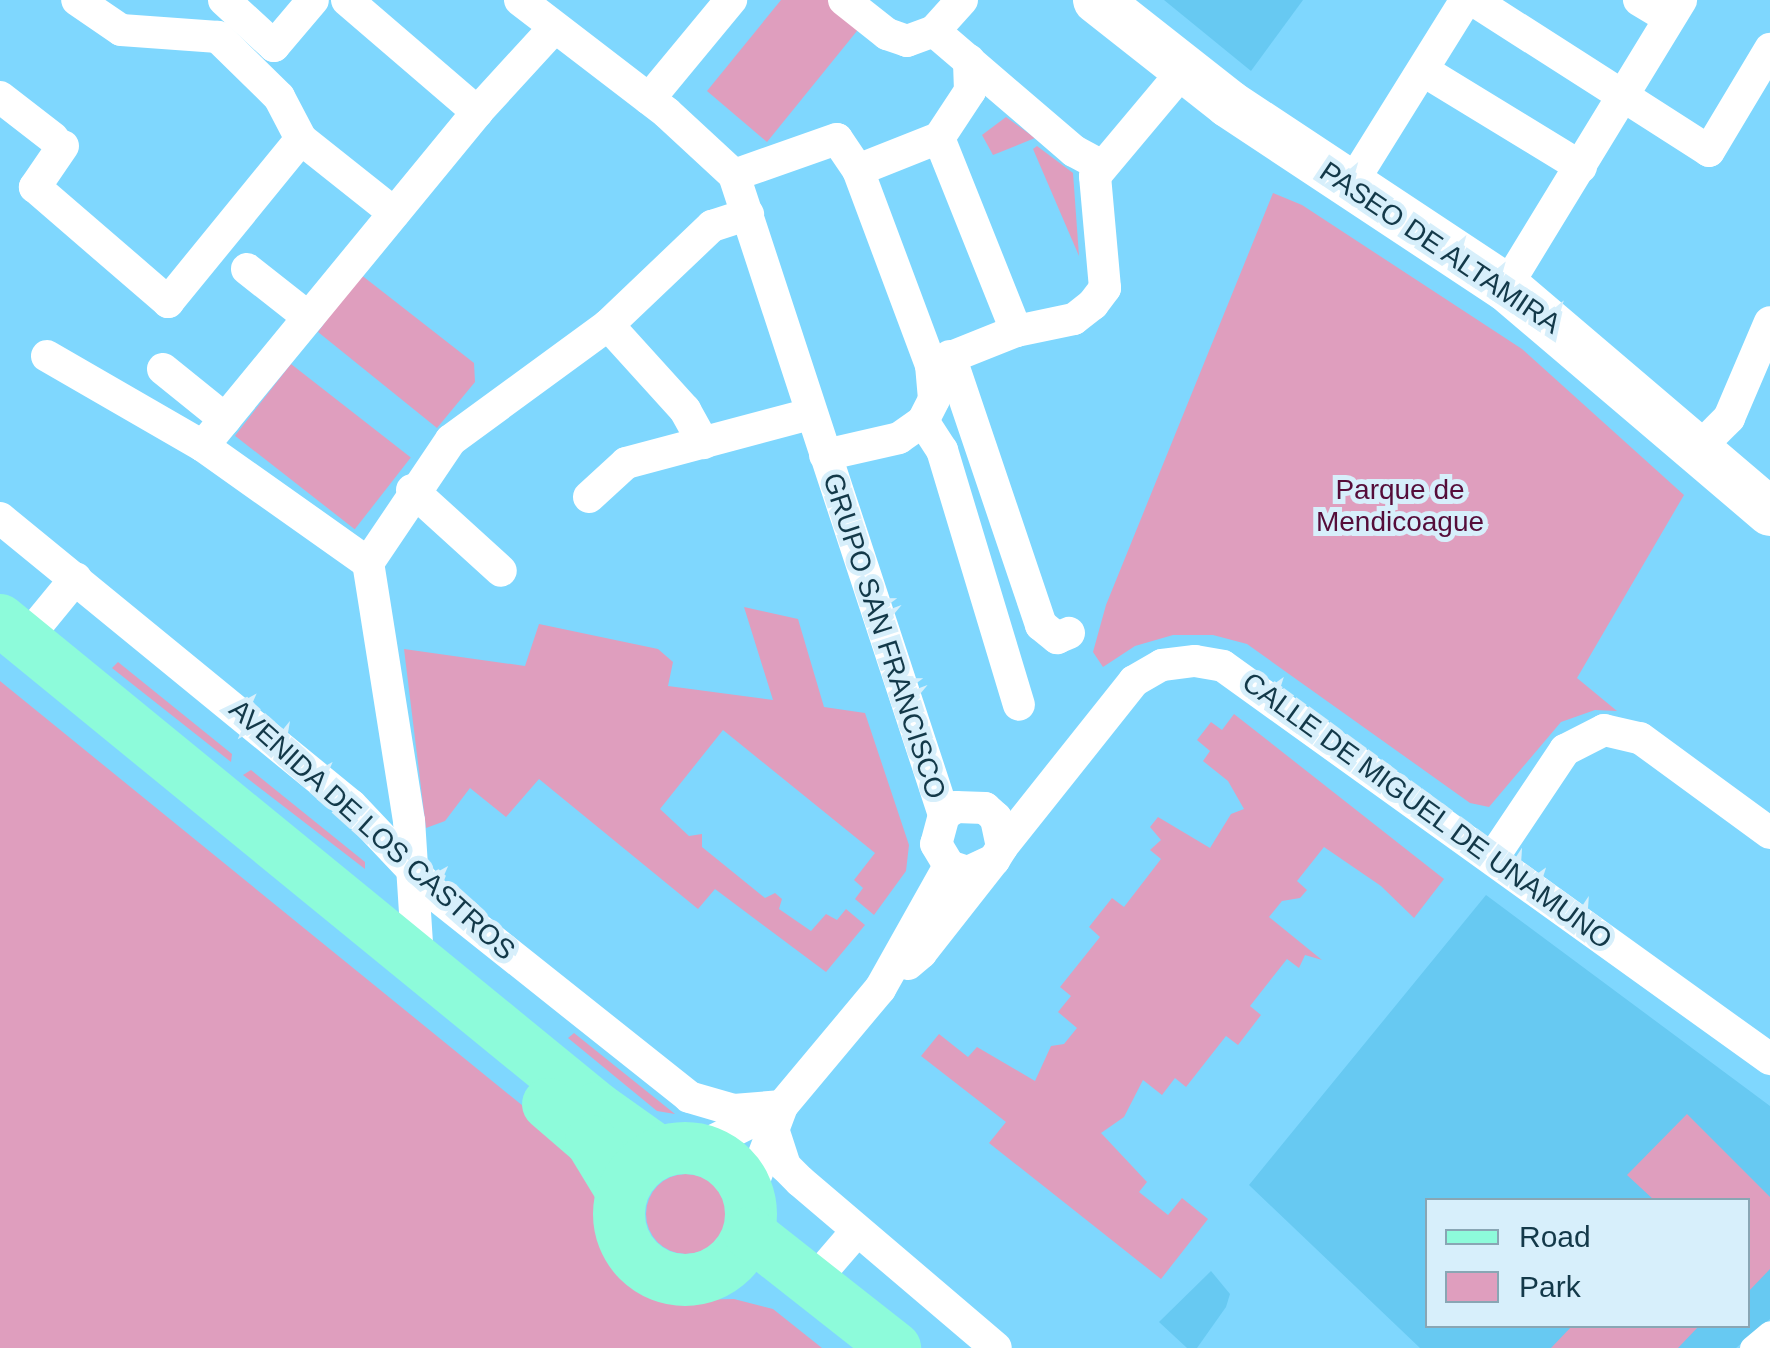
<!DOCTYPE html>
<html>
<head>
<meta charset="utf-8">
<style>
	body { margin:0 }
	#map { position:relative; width:1770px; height:1348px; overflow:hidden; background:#7fd7fe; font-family:Helvetica,sans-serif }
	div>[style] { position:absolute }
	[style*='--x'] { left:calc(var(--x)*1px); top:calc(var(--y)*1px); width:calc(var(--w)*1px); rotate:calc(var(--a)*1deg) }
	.built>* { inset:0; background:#67c9f2 }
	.green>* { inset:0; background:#df9ebe; transform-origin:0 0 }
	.round { border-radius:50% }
	.pedestrian>* { height:25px; margin:-12.5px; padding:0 12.5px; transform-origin:12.5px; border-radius:12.5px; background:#fff }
	.minor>* { height:32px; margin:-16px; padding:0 16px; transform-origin:16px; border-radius:16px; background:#fff }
	.secondary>* { height:48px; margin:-24px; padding:0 24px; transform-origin:24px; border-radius:24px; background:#fff }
	.primary>* { height:52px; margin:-26px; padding:0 26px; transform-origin:26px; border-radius:26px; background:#8dfbda }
	.primary>.ring { margin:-26px; padding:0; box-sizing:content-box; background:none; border:52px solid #8dfbda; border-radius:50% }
	span { translate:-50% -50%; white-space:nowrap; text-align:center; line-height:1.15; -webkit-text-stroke:10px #d7effb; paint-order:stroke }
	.street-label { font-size:28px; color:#133949 }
	.park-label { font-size:28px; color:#550d3a }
	.legend { position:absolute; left:1425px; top:1198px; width:325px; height:130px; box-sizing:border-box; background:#d7effb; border:2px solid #89a6b4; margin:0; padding:12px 18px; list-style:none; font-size:30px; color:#133949 }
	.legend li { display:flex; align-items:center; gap:20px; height:50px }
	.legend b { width:50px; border:2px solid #89a6b4 }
</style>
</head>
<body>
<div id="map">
	<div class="built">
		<i style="clip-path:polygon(1164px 0,1303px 0,1251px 71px)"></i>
		<i style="clip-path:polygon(evenodd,1486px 895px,1770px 1106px,1770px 1319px,1736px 1348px,1420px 1348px,1249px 1185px,1486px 895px,1428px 1200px,1748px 1200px,1748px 1326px,1428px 1326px,1428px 1200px)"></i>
		<i style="clip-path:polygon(1211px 1271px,1230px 1294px,1226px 1307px,1197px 1348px,1187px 1348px,1159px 1322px)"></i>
	</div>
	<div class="green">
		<i style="clip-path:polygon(781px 0,829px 0,861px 26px,767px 142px,707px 91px)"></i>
		<i style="clip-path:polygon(1006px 117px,1035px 138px,993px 155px,982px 135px)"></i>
		<i style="clip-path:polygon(1037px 146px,1073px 173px,1079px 256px,1033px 149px)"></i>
		<i style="clip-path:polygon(1273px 193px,1302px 205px,1522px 349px,1684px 495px,1577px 678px,1617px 711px,1595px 710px,1561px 722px,1489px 807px,1470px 803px,1247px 644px,1213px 635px,1173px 635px,1135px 646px,1103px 667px,1093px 652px,1106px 605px)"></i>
		<i style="clip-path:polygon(360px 274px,474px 363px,475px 382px,437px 428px,318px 332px)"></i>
		<i style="left:291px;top:364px;width:152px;height:91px;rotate:38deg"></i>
		<i style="clip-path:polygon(744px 607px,798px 619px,824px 707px,865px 713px,909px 845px,906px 871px,874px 915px,855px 899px,863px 888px,854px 880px,875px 853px,723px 730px,660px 809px,689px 836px,702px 834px,702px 847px,765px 898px,775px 893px,782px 899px,779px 909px,811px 931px,826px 914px,837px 920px,846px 909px,865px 925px,826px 972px,715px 889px,698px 909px,539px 779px,506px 817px,470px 788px,445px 821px,426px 828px,404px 649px,525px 666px,539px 624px,658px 649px,673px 662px,668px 686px,773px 700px)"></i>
		<i style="clip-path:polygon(118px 662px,232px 754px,231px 762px,112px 668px)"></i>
		<i style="clip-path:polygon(0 681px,576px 1149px,599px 1200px,614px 1261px,637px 1283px,682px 1300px,734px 1299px,773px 1309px,822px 1348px,0 1348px)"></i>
		<i style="clip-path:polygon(1234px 714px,1444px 879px,1414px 918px,1381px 886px,1324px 847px,1297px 881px,1307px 890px,1300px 898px,1282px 901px,1269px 917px,1322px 960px,1305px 955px,1299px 968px,1287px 959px,1250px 1006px,1261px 1015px,1238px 1045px,1226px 1036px,1186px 1087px,1175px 1078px,1162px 1095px,1143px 1080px,1124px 1117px,1101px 1133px,1147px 1182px,1139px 1192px,1168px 1215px,1182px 1198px,1208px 1219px,1161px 1279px,989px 1143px,1006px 1122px,921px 1056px,939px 1034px,968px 1057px,977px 1047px,1035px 1081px,1051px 1046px,1064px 1044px,1077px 1028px,1058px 1012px,1071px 996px,1060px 987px,1100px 937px,1089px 927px,1112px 898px,1124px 907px,1161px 859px,1150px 850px,1161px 840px,1150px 827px,1158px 817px,1210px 848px,1231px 814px,1244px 809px,1228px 781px,1203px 761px,1210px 751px,1197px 740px,1211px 722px,1222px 730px)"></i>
		<i style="clip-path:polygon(251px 770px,365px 862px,365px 869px,243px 775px)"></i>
		<i style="clip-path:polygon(574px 1033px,675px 1114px,657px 1111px,568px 1038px)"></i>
		<i style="clip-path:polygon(1687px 1114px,1770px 1197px,1770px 1269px,1748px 1292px,1748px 1200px,1654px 1200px,1627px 1175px)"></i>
		<i class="round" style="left:646px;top:1174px;width:80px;height:80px"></i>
		<i style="clip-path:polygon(1572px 1326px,1699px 1326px,1678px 1348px,1551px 1348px)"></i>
	</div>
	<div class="pedestrian">
		<i style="--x:1752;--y:1348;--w:23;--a:-40"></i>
	</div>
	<div class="minor">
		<i style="--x:224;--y:0;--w:68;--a:42.6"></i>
		<i style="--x:274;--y:46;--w:60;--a:-49.7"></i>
		<i style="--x:347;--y:0;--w:172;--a:40.7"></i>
		<i style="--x:520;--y:0;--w:185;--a:37.5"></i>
		<i style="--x:667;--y:113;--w:91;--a:42.8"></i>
		<i style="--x:734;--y:175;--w:674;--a:71.83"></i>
		<i style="--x:844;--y:0;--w:55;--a:38.3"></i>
		<i style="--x:887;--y:34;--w:21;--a:19"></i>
		<i style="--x:907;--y:41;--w:29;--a:-20"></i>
		<i style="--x:962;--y:0;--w:42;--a:132.1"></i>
		<i style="--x:934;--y:31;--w:184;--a:40.6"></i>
		<i style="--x:1074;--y:151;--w:32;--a:28"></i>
		<i style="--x:1473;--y:0;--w:280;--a:32.6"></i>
		<i style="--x:1709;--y:151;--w:119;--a:-59.1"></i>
		<i style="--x:1639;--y:0;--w:35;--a:31"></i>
		<i style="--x:1424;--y:71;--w:184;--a:31.4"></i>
		<i style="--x:0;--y:97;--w:67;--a:37.7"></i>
		<i style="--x:649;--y:99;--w:129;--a:-50.4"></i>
		<i style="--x:939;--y:138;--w:208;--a:68.2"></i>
		<i style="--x:301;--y:139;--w:119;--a:38.5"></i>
		<i style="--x:63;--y:146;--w:50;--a:124.3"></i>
		<i style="--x:35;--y:187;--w:176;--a:40.8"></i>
		<i style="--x:168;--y:302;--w:210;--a:-50.8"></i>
		<i style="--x:301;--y:139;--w:47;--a:-117.6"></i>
		<i style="--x:279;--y:97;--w:86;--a:-135.5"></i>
		<i style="--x:218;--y:37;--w:97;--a:-175.9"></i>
		<i style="--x:121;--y:30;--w:53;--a:-145.7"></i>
		<i style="--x:858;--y:170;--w:87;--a:-21.6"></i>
		<i style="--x:939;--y:138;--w:56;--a:-56.6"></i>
		<i style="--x:970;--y:91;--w:31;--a:-92"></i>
		<i style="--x:734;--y:175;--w:109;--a:-19.3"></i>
		<i style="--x:837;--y:139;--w:37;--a:56"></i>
		<i style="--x:858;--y:170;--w:208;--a:69.5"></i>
		<i style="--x:1350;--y:186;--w:219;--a:-58.1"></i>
		<i style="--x:247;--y:269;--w:78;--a:38.2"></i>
		<i style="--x:1506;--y:287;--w:336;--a:-58.6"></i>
		<i style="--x:608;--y:325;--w:115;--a:47.8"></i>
		<i style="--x:685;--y:410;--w:38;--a:61"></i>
		<i style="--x:47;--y:356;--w:180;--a:30"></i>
		<i style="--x:203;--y:446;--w:202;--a:35.3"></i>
		<i style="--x:950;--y:356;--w:284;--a:71.3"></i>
		<i style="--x:1041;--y:625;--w:21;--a:39"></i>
		<i style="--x:1057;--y:638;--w:13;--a:-23"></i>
		<i style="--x:163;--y:369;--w:80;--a:38.9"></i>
		<i style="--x:923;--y:421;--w:35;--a:57"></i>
		<i style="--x:942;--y:450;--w:266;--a:73.2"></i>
		<i style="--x:203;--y:446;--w:432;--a:-50.6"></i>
		<i style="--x:477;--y:112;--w:114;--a:-47.5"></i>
		<i style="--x:1698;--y:449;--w:44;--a:-45"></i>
		<i style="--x:1729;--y:418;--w:104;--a:-66.9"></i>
		<i style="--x:825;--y:455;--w:76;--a:-12.9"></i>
		<i style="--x:899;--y:438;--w:29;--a:-35"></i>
		<i style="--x:923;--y:421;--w:25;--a:-63"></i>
		<i style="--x:934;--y:399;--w:34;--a:-95"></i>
		<i style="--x:931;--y:365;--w:92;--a:-21.8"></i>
		<i style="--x:1016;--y:331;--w:59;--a:-11.7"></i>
		<i style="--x:1074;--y:319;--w:24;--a:-38"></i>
		<i style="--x:1093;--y:304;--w:20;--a:-53"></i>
		<i style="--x:1105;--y:288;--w:112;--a:-95.1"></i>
		<i style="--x:1095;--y:176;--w:138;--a:-50"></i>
		<i style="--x:412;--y:490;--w:120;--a:42.3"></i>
		<i style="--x:589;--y:497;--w:50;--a:-42.6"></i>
		<i style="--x:626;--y:463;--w:190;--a:-14.9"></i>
		<i style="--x:0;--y:518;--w:453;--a:39.3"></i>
		<i style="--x:351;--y:805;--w:127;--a:46.6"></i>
		<i style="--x:438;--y:897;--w:321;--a:38.5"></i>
		<i style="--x:689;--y:1097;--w:47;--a:16.1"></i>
		<i style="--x:734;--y:1110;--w:48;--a:-4.8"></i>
		<i style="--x:25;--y:640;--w:80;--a:-50.6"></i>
		<i style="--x:1002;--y:847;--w:212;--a:-51.5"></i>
		<i style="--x:1134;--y:681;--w:32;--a:-30"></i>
		<i style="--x:1162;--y:665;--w:33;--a:-7"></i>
		<i style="--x:1195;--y:661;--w:28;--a:10"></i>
		<i style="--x:1223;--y:666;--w:674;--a:35.7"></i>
		<i style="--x:1494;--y:856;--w:128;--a:-56.2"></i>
		<i style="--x:1565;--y:750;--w:44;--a:-27.1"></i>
		<i style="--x:1604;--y:730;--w:37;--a:13"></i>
		<i style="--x:1640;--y:738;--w:161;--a:36.2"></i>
		<i style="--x:418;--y:959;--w:138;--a:-93.7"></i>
		<i style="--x:409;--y:821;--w:261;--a:-99"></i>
		<i style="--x:368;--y:563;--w:148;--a:-56"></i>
		<i style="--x:451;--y:440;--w:195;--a:-36.2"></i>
		<i style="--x:608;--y:325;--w:144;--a:-43.6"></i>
		<i style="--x:712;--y:226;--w:38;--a:-18"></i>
		<i style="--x:908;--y:964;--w:17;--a:-40"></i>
		<i style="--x:921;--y:953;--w:118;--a:-51.9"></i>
		<i style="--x:994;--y:860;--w:15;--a:-58"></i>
		<i style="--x:1002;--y:847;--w:30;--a:-102"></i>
		<i style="--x:996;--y:818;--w:15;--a:-138"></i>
		<i style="--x:985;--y:808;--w:29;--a:-178"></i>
		<i style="--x:956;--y:807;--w:14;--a:146"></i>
		<i style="--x:944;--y:815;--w:30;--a:105"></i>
		<i style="--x:936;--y:844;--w:26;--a:59"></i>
		<i style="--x:949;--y:866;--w:20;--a:18"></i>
		<i style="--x:968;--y:872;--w:29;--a:-25"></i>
		<i style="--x:774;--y:1132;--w:36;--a:72"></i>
		<i style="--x:785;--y:1166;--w:21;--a:45"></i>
		<i style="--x:800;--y:1181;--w:257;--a:40.4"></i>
		<i style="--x:698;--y:1148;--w:85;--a:-26"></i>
		<i style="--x:749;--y:1194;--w:94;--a:-69.4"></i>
		<i style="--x:782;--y:1106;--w:153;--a:-50.1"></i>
		<i style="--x:880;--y:989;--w:141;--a:-60.7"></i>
		<i style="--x:812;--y:1283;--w:66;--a:-49.3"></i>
	</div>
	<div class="secondary">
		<i style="--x:1097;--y:0;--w:168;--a:38.2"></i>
		<i style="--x:1229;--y:104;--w:332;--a:33.5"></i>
		<i style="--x:1506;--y:287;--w:347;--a:40.4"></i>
	</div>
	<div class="primary">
		<i style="--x:0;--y:620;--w:771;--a:39.26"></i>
		<i style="--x:597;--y:1108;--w:76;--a:35.4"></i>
		<i style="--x:548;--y:1104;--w:57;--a:40.7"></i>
		<i style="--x:591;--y:1141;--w:60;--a:58.7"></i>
		<i class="ring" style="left:619px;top:1148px;width:80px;height:80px"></i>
		<i style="--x:749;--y:1233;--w:186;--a:38.2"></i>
	</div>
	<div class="street-label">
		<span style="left:1440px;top:248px;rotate:34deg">PASEO DE ALTAMIRA</span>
		<span style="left:884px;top:636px;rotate:72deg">GRUPO SAN FRANCISCO</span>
		<span style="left:1427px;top:811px;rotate:36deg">CALLE DE MIGUEL DE UNAMUNO</span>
		<span style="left:372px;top:830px;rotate:42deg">AVENIDA DE LOS CASTROS</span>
	</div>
	<div class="park-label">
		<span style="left:1400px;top:506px">Parque de<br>Mendicoague</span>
	</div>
	<ul class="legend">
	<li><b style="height:12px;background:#8dfbda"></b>Road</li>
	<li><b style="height:28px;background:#df9ebe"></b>Park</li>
	</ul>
</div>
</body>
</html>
